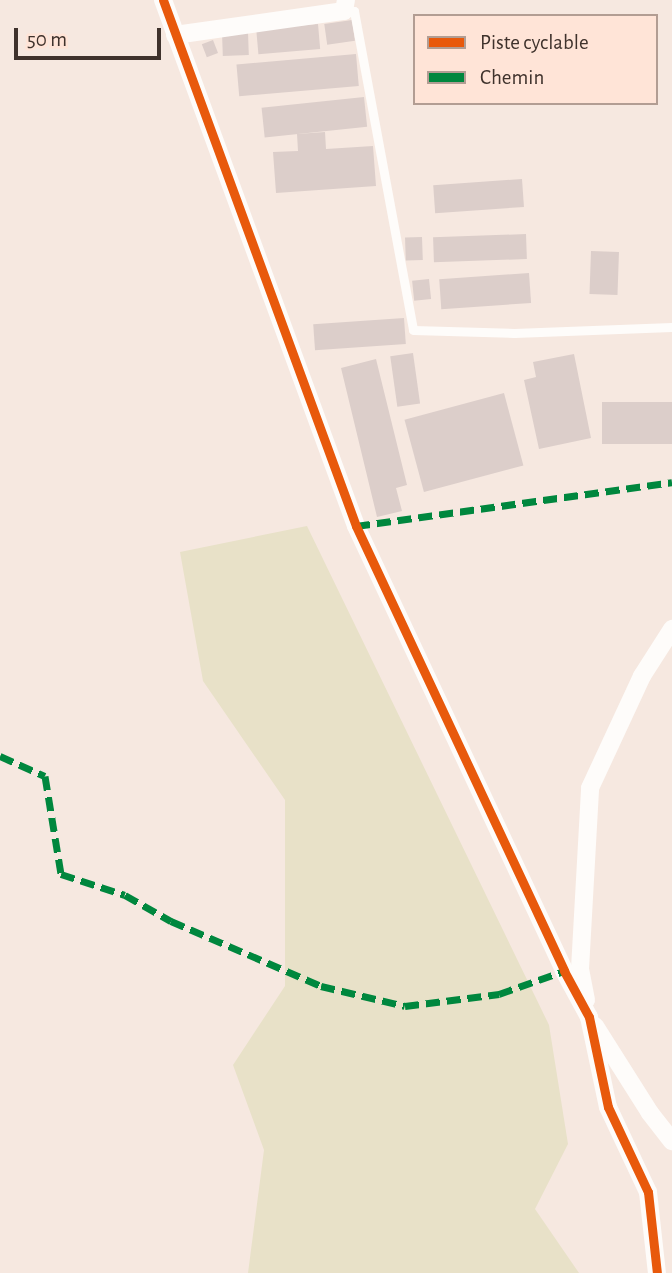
<!DOCTYPE html>
<html>
<head>
<meta charset="utf-8">
<style>
	body { margin:0 }
	#map { position:relative; width:672px; height:1273px; overflow:hidden; background:#f6e8e0; font-family:"Alegreya Sans",sans-serif }
	div>[style] { position:absolute }
	[style*='--x'] { left:calc(var(--x)*1px); top:calc(var(--y)*1px); width:calc(var(--w)*1px); rotate:calc(var(--a)*1deg) }
	.green>* { inset:0; background:#e8e1c8 }
	.building>* { inset:0; background:#dcceca; transform-origin:0 0 }
	.lane>* { height:9px; margin:-4.5px; padding:0 4.5px; transform-origin:4.5px; border-radius:4.5px; background:#fefcfa }
	.street>* { height:18px; margin:-9px; padding:0 9px; transform-origin:9px; border-radius:9px; background:#fefcfa }
	.quiet>* { height:7px; margin-top:-3.5px; transform-origin:0; background:repeating-linear-gradient(90deg,#00873e 0 14px,transparent 0 21px) }
	.cycleway>* { height:9px; margin:-4.5px; padding:0 4.5px; transform-origin:4.5px; border-radius:4.5px; background:#e8590c }
	span { translate:-50% -50%; white-space:nowrap; text-align:center; line-height:1.15; -webkit-text-stroke:7px #ffe4d7; paint-order:stroke }
	.legend { position:absolute; left:413px; top:14px; width:245px; height:91px; box-sizing:border-box; background:#ffe4d7; border:2px solid #b29d93; margin:0; padding:9px 12px; list-style:none; font-size:21px; color:#3f322c }
	.legend li { display:flex; align-items:center; gap:14px; height:35px }
	.legend b { width:35px; border:2px solid #b29d93 }
	.scale { position:absolute; left:14px; top:28px; width:147px; height:32px; box-sizing:border-box; border:4px solid #3f322c; border-top:0; padding-left:9px; font-size:21px; line-height:24px; white-space:nowrap; color:#3f322c; -webkit-text-stroke:5px #ffe4d7; paint-order:stroke }
</style>
</head>
<body>
<div id="map">
	<div class="green">
		<i style="clip-path:polygon(307px 526px,549px 1025px,568px 1144px,535px 1209px,579px 1273px,248px 1273px,264px 1150px,233px 1065px,285px 986px,285px 800px,203px 681px,180px 552px)"></i>
	</div>
	<div class="building">
		<i style="left:352px;top:20px;width:21px;height:28px;rotate:82deg"></i>
		<i style="left:318px;top:24px;width:25px;height:62px;rotate:85deg"></i>
		<i style="left:248px;top:32px;width:23px;height:26px;rotate:88deg"></i>
		<i style="left:213px;top:40px;width:14px;height:12px;rotate:69deg"></i>
		<i style="left:356px;top:54px;width:32px;height:120px;rotate:85deg"></i>
		<i style="left:364px;top:97px;width:30px;height:103px;rotate:84deg"></i>
		<i style="clip-path:polygon(325px 132px,326px 149px,373px 146px,376px 186px,276px 193px,273px 152px,298px 151px,297px 134px)"></i>
		<i style="left:522px;top:179px;width:28px;height:89px;rotate:86deg"></i>
		<i style="left:526px;top:234px;width:25px;height:93px;rotate:88deg"></i>
		<i style="left:422px;top:237px;width:23px;height:17px;rotate:88deg"></i>
		<i style="left:591px;top:251px;width:28px;height:43px;rotate:2deg"></i>
		<i style="left:529px;top:273px;width:30px;height:90px;rotate:86deg"></i>
		<i style="left:429px;top:279px;width:20px;height:17px;rotate:84deg"></i>
		<i style="left:404px;top:318px;width:26px;height:91px;rotate:86deg"></i>
		<i style="left:413px;top:353px;width:51px;height:23px;rotate:82deg"></i>
		<i style="clip-path:polygon(574px 354px,591px 438px,539px 449px,524px 380px,536px 377px,533px 362px)"></i>
		<i style="clip-path:polygon(376px 359px,407px 485px,396px 488px,402px 511px,377px 517px,341px 368px)"></i>
		<i style="left:504px;top:393px;width:75px;height:103px;rotate:75deg"></i>
		<i style="left:672px;top:402px;width:42px;height:70px;rotate:90deg"></i>
	</div>
	<div class="lane">
		<i style="--x:344;--y:11;--w:10;--a:0"></i>
		<i style="--x:354;--y:11;--w:324;--a:79.5"></i>
		<i style="--x:413;--y:330;--w:101;--a:1.7"></i>
		<i style="--x:514;--y:333;--w:158;--a:-2.2"></i>
	</div>
	<div class="street">
		<i style="--x:163;--y:0;--w:560;--a:69.85"></i>
		<i style="--x:356;--y:526;--w:491;--a:64.9"></i>
		<i style="--x:564;--y:971;--w:52;--a:61.5"></i>
		<i style="--x:589;--y:1017;--w:92;--a:78.1"></i>
		<i style="--x:608;--y:1107;--w:94;--a:64.8"></i>
		<i style="--x:648;--y:1192;--w:81;--a:83.7"></i>
		<i style="--x:175;--y:35;--w:171;--a:-8.1"></i>
		<i style="--x:344;--y:11;--w:11;--a:-80"></i>
		<i style="--x:586;--y:1000;--w:32;--a:-101"></i>
		<i style="--x:580;--y:969;--w:181;--a:-86.8"></i>
		<i style="--x:590;--y:788;--w:123;--a:-65.1"></i>
		<i style="--x:642;--y:676;--w:56;--a:-57.4"></i>
		<i style="--x:595;--y:1026;--w:103;--a:57.7"></i>
		<i style="--x:650;--y:1113;--w:36;--a:52"></i>
	</div>
	<div class="quiet">
		<i style="--x:356;--y:526;--w:319;--a:-7.9"></i>
		<i style="--x:0;--y:756;--w:49;--a:24"></i>
		<i style="--x:45;--y:776;--w:99;--a:80.7"></i>
		<i style="--x:61;--y:874;--w:67;--a:18.2"></i>
		<i style="--x:125;--y:895;--w:53;--a:29.5"></i>
		<i style="--x:171;--y:921;--w:163;--a:23.4"></i>
		<i style="--x:321;--y:986;--w:86;--a:13.4"></i>
		<i style="--x:405;--y:1006;--w:95;--a:-7.3"></i>
		<i style="--x:499;--y:994;--w:69;--a:-19.5"></i>
	</div>
	<div class="cycleway">
		<i style="--x:163;--y:0;--w:560;--a:69.85"></i>
		<i style="--x:356;--y:526;--w:491;--a:64.9"></i>
		<i style="--x:564;--y:971;--w:52;--a:61.5"></i>
		<i style="--x:589;--y:1017;--w:92;--a:78.1"></i>
		<i style="--x:608;--y:1107;--w:94;--a:64.8"></i>
		<i style="--x:648;--y:1192;--w:81;--a:83.7"></i>
	</div>
	<ul class="legend">
	<li><b style="height:9px;background:#e8590c"></b>Piste cyclable</li>
	<li><b style="height:9px;background:#00873e"></b>Chemin</li>
	</ul>
	<div class="scale">50 m</div>
</div>
</body>
</html>
